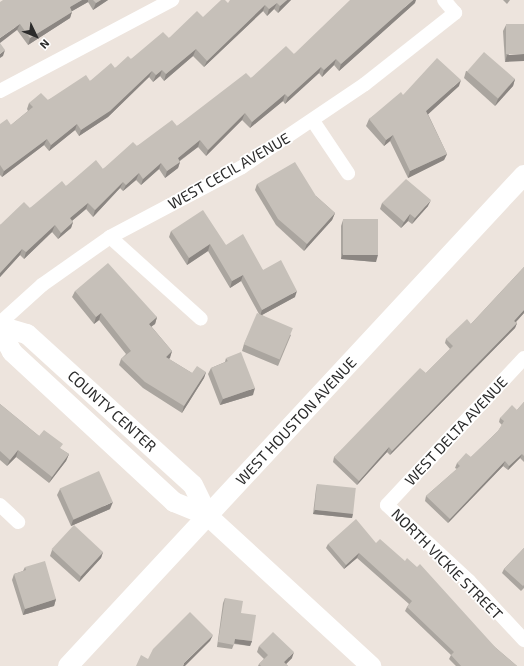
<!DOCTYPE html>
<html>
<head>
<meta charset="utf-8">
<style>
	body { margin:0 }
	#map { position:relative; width:524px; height:666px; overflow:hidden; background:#ede4dd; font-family:"Exo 2",sans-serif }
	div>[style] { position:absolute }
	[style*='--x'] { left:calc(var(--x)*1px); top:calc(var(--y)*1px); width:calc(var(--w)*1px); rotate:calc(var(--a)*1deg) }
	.street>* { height:14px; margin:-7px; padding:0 7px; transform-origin:7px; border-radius:7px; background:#fff }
	.secondary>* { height:20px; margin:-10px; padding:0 10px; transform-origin:10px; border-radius:10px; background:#fff }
	.wall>* { inset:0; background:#aaa59f }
	.shaded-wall>* { inset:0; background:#8b8682 }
	.building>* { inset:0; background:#c6c0b9; transform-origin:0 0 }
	span { translate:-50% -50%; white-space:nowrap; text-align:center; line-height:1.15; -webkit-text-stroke:3.5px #fff; paint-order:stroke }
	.street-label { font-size:15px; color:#2b2b2b }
	.north { position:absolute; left:16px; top:16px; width:40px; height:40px; -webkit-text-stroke:3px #fff; paint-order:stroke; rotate:133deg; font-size:11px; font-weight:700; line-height:16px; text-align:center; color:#2b2b2b }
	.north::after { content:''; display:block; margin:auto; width:14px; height:18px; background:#2b2b2b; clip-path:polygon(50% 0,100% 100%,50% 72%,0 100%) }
</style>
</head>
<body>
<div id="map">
	<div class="street">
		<i style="--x:0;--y:91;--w:195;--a:-27.9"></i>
		<i style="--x:313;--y:121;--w:63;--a:56.1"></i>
		<i style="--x:110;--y:237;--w:122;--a:42"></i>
		<i style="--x:0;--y:323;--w:57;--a:-42.1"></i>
		<i style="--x:42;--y:285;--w:83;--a:-35.2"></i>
		<i style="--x:110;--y:237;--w:149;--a:-27.9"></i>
		<i style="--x:242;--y:167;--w:148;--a:-34"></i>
		<i style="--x:365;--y:84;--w:115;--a:-38.3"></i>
		<i style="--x:455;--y:13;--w:17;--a:-130"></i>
		<i style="--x:524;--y:358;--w:201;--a:133"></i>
		<i style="--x:387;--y:505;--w:112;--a:42.8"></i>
		<i style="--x:469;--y:581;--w:81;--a:47"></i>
		<i style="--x:0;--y:505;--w:25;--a:43"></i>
	</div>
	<div class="secondary">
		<i style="--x:0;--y:326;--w:28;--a:17"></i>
		<i style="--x:27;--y:334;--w:224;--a:42.3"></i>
		<i style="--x:193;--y:485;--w:34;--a:64"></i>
		<i style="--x:0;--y:330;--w:25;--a:61"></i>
		<i style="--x:12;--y:352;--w:221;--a:42.8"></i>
		<i style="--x:174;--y:502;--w:37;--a:22"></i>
		<i style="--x:208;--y:516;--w:222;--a:42.6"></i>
		<i style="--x:68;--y:666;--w:670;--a:-47.12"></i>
	</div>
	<div class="wall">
		<i style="clip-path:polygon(3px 0,108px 0,93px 10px,88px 2px,72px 11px,70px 18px,28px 45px,17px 30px)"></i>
		<i style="clip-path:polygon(291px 0,278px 13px,274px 9px,267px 16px,263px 11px,204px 67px,193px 56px,164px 81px,160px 76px,153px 82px,149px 77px,108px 117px,79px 136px,75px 130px,49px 151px,44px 145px,2px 177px,0 175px,0 124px,11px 125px,28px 111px,27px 109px,29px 103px,48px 100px,90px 81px,115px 68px,169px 38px,228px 3px)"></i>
		<i style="clip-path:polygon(503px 0,510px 0,507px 4px)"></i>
		<i style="clip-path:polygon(415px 3px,339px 71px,334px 65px,322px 77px,319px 73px,285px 104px,283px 101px,250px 128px,242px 120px,206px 156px,198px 147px,180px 161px,180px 162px,178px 168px,165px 178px,159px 169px,141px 185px,136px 180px,123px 191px,120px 188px,93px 217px,86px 209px,72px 221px,73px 222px,71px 228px,58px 239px,52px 232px,24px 259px,20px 255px,0 277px,0 225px,30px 208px,66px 186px,103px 169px,137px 146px,177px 126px,251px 78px,294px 54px)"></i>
		<i style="clip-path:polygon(524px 24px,505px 62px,503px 31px,506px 25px)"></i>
		<i style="clip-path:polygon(466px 71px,515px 79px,513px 86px,495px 106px,464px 78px)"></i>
		<i style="clip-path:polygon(459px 86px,428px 114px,447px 154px,444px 160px,408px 178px,390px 141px,384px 146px,366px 126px,369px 119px,403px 95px)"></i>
		<i style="clip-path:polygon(257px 184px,316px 196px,335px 213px,332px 220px,304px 251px,276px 225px,255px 190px)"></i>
		<i style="clip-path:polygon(382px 203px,428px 206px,412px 224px,408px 221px,401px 228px,380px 209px)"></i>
		<i style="clip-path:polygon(343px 220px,376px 262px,341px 259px,341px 226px)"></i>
		<i style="clip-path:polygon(171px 231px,226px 245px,263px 270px,295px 297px,262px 315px,291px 335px,278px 366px,242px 351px,244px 344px,259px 314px,241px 281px,230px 288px,208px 251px,187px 265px,169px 237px)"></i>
		<i style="clip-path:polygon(524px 267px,524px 313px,516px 322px,517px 323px,515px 328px,390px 455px,387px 452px,357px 485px,333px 462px,334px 457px,426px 373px,450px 349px,445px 343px,446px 339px,471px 324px)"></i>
		<i style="clip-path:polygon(75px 291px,157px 317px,155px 324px,151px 326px,172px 351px,169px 359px,192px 373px,206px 372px,204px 378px,182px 413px,143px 388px,119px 365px,121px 359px,126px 354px,99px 320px,94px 324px,72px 297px)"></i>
		<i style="clip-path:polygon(226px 358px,253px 395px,220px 405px,208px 374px,211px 368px,225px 362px)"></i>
		<i style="clip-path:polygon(524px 402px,524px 462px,520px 458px,508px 470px,503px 466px,448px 523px,425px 501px,426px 496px,457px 469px,455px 468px,457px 463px,471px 457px,498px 431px,502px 425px,499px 422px,500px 418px,517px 410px)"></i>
		<i style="clip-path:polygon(0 404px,39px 436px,61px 449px,69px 454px,66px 461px,49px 483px,16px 457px,7px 466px,0 460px)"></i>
		<i style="clip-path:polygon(317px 484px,353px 513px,352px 518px,313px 514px,316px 489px)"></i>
		<i style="clip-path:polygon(60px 489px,110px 509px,71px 526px,57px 495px)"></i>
		<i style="clip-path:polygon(376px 543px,496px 648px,517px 666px,456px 666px,449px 659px,451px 655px,405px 611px,407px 607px,409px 604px,357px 558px,344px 569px,326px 548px,328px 544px)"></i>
		<i style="clip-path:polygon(524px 548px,524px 588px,521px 591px,502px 573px,504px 569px)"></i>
		<i style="clip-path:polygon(52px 550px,103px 552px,101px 558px,79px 582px,50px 556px)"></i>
		<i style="clip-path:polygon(25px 567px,56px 599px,54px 606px,23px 615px,12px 580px,14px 574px,23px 571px)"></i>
		<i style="clip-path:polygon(225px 598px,241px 613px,252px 641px,250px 646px,234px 644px,232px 649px,217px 647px,223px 603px)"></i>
		<i style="clip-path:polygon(259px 646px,292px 658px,286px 664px,288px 666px,258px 666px,259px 664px,264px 659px,257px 652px)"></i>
	</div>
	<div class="shaded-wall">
		<i style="clip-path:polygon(82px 0,88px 0,88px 2px,67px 14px,70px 7px)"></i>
		<i style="clip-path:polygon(101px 0,108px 0,93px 10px,96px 3px)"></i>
		<i style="clip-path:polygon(287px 0,291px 0,278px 13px,280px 6px)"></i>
		<i style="clip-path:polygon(413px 0,416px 0,415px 3px,339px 71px,341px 64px)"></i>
		<i style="clip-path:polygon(277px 3px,274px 9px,267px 16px,269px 9px)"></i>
		<i style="clip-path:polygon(265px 5px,263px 11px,204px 67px,207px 61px)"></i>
		<i style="clip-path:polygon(72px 12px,70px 18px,28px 45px,30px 38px)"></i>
		<i style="clip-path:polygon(20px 24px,17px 30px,0 43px,0 38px)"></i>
		<i style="clip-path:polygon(196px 49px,193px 56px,164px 81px,166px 74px)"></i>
		<i style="clip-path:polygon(5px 50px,3px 56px,0 58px,0 54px)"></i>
		<i style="clip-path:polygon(524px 54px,524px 61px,505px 62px,507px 55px)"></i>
		<i style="clip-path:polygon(336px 59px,334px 65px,322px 77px,324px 70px)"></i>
		<i style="clip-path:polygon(321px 67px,319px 73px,285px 104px,288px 97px)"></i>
		<i style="clip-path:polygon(162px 70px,160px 76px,153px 82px,156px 75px)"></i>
		<i style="clip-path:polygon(152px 71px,149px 77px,108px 117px,79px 136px,81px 130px)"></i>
		<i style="clip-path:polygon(515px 79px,513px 86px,495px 106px,498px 99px)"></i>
		<i style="clip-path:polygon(461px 80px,459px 86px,424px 118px,426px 111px)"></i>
		<i style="clip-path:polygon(285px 94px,283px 101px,250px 128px,252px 122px)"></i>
		<i style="clip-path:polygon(245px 113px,242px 120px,206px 156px,208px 150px)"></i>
		<i style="clip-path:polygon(77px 124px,75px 130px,49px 151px,51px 145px)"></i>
		<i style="clip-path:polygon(393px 135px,390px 141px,384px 146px,386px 140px)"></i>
		<i style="clip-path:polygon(47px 139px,44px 145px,2px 177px,4px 171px)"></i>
		<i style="clip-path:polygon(200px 140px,198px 147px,175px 164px,178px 158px)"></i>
		<i style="clip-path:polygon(447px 154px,444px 160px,408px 178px,410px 171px)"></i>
		<i style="clip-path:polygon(180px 162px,178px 168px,165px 178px,167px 171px)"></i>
		<i style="clip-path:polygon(161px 163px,159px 169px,141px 185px,143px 179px)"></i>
		<i style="clip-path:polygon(139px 173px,136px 180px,123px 191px,126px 185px)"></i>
		<i style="clip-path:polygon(123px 182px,120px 188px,93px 217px,95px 210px)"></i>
		<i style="clip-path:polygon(431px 200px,428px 206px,412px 224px,415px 218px)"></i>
		<i style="clip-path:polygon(88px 203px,86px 209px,67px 225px,70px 218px)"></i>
		<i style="clip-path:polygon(335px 213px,332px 220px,304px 251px,307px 244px)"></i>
		<i style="clip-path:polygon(410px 214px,408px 221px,401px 228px,404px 222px)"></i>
		<i style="clip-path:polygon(73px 222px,71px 228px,58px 239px,61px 233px)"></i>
		<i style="clip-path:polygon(55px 225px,52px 232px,24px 259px,26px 252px)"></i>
		<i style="clip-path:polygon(210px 244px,208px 251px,187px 265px,189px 258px)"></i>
		<i style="clip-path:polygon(22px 249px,20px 255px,0 277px,0 273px)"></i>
		<i style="clip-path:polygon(343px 253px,378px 255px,376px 262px,341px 259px)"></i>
		<i style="clip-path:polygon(243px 275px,241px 281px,230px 288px,232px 281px)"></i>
		<i style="clip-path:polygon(297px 291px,295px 297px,260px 316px,262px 310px)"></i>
		<i style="clip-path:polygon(524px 310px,524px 313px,513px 325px,514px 321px)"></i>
		<i style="clip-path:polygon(101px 313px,99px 320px,94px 324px,96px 317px)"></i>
		<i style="clip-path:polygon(157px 317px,155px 324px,147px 330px,149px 324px)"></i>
		<i style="clip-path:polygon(517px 323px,515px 328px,390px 455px,392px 451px)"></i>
		<i style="clip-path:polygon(172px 351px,170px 358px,164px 363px,166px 357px)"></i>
		<i style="clip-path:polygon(206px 372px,204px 378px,182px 413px,184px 406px)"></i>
		<i style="clip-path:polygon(255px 388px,253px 395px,220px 405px,223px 399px)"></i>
		<i style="clip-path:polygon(389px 447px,387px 452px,357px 485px,359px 481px)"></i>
		<i style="clip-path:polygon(18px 450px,16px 457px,7px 466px,10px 460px)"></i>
		<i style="clip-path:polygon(69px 454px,66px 461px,49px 483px,52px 477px)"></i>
		<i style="clip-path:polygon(522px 454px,520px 458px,508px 470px,509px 466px)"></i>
		<i style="clip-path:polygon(505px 461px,503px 466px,448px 523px,450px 519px)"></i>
		<i style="clip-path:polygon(113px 502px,110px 509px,71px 526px,73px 520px)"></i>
		<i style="clip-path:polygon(315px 510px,353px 513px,352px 518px,313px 514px)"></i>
		<i style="clip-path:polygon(103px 552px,101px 558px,79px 582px,81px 576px)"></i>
		<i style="clip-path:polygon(359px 553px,357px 558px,344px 569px,346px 565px)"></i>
		<i style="clip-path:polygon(56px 599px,54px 606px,23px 615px,25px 609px)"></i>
		<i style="clip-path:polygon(213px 635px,210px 641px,185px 666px,183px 666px,184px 663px)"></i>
		<i style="clip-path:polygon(235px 639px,252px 641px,250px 646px,233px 643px)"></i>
		<i style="clip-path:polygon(294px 652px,292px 658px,284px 666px,284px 662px)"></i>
	</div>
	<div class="building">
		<i style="clip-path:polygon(3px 0,82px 0,70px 7px,72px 12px,30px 38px,20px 24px,0 38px,0 2px)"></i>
		<i style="clip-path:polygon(93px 0,101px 0,96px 3px)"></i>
		<i style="clip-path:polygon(221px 0,225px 0,228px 3px,230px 0,287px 0,280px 6px,277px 3px,269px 9px,265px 5px,207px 61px,196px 49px,166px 74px,162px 70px,156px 75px,152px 71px,110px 111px,81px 130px,77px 124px,51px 145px,47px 139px,4px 171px,0 165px,0 124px,7px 119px,11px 125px,33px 107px,29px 103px,41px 93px,48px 100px,86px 75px,90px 81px,111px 63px,115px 68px,128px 56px,131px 59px,163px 32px,169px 38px,197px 11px,203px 17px)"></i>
		<i style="clip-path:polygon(350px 0,413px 0,341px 64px,336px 59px,324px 70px,321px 67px,288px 97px,285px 94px,252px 122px,245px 113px,208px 150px,200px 140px,178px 158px,180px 162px,167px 171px,161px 163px,143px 179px,139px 173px,126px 185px,123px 182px,95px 210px,88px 203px,70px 218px,73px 222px,61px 233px,55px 225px,26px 252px,22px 249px,0 273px,0 225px,24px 202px,30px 208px,62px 181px,66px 186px,96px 160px,103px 169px,133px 142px,137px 146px,172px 120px,177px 126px,246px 73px,251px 78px,286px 46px,294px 54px)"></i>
		<i style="left:524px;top:24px;width:30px;height:18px;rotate:90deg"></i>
		<i style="clip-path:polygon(0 43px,5px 50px,0 54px)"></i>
		<i style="left:484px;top:52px;width:41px;height:26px;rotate:41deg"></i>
		<i style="clip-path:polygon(437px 58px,461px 80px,426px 111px,447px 154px,410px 171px,393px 135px,386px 140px,369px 119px,401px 92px,403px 95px)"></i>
		<i style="clip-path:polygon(295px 162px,316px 196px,335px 213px,307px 244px,278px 219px,257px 184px)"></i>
		<i style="clip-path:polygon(406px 179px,431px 200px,415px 218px,410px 214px,404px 222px,382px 203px)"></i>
		<i style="clip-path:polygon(203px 210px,226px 245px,243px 234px,263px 270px,281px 260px,297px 291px,262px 310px,243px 275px,232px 281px,210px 244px,189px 258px,171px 231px)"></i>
		<i style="left:378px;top:219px;width:36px;height:35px;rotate:90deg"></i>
		<i style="clip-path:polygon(108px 263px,157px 317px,149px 324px,172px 351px,166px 357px,192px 373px,197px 366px,206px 372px,184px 406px,145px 382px,121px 359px,131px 351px,101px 313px,96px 317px,75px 291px)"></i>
		<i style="clip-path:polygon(524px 267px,524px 310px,514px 321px,517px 323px,392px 451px,389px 447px,359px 481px,334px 457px,420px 368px,426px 373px,453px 346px,446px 339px,467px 319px,471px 324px)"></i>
		<i style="left:257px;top:313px;width:39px;height:34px;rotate:23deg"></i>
		<i style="clip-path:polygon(241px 352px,255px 388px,223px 399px,211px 368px,228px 361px,226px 358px)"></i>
		<i style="clip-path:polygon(524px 402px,524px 456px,522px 454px,509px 466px,505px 461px,450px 519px,426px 496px,460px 466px,457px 463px,466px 453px,471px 457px,498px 431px,504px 421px,500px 418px,512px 405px,517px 410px)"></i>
		<i style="clip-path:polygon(0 404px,39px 436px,44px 430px,63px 444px,60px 448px,69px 454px,52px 477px,18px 450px,10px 460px,0 451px)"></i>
		<i style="left:99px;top:471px;width:34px;height:43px;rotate:66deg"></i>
		<i style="left:317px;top:484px;width:39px;height:26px;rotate:6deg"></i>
		<i style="clip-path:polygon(356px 519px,376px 543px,380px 539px,405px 561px,407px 558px,417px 567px,420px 564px,496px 648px,517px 666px,461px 666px,451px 655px,454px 652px,407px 607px,412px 601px,359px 553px,346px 565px,328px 544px)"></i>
		<i style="left:74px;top:525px;width:40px;height:33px;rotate:43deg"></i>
		<i style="clip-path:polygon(524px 548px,524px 585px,523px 586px,504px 569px)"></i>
		<i style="clip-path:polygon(45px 561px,56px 599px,25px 609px,14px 574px,26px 570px,25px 567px)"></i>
		<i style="clip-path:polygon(225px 598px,243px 601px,241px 613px,256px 615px,252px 641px,235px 639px,234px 645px,218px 642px)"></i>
		<i style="clip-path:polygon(190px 612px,213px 635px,184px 663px,183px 666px,136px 666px,141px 655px,148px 659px,153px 649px)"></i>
		<i style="clip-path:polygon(273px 632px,294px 652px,284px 662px,288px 666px,261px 666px,259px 664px,268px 655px,259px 646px)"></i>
	</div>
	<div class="street-label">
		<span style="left:229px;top:171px;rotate:-30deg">WEST CECIL AVENUE</span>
		<span style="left:112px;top:411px;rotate:42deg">COUNTY CENTER</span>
		<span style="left:296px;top:421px;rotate:-47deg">WEST HOUSTON AVENUE</span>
		<span style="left:456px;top:431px;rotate:-47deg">WEST DELTA AVENUE</span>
		<span style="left:447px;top:564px;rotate:45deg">NORTH VICKIE STREET</span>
	</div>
	<div class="north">N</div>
</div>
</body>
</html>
